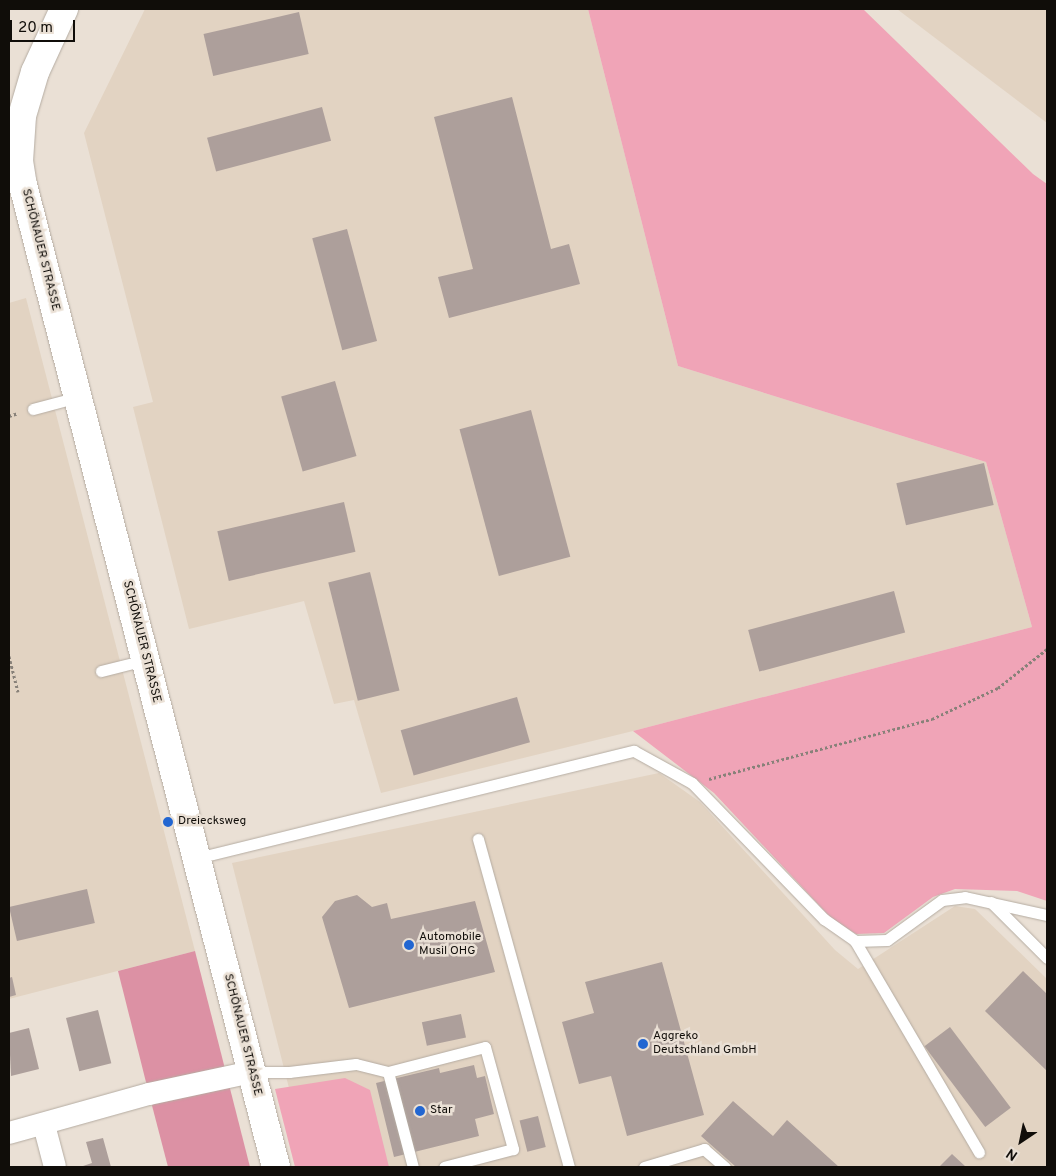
<!DOCTYPE html>
<html>
<head>
<meta charset="utf-8">
<style>
	body { margin:0 }
	#map { position:relative; width:1056px; height:1176px; overflow:hidden; background:#eae0d5; font-family:Overpass,sans-serif }
	div>[style] { position:absolute }
	[style*='--x'] { left:calc(var(--x)*1px); top:calc(var(--y)*1px); width:calc(var(--w)*1px); rotate:calc(var(--a)*1deg) }
	.built>* { inset:0; background:#e2d3c2 }
	.green>* { inset:0; background:#f0a4b7 }
	.forest>* { inset:0; background:#dc91a4 }
	.building>* { inset:0; background:#ad9f9b; transform-origin:0 0 }
	.path>* { height:3px; margin-top:-1.5px; transform-origin:0; background:repeating-linear-gradient(90deg,#888179 0 2.5px,transparent 0 5px) }
	.roads { filter:drop-shadow(0 0 1px #b5aca2) drop-shadow(0 0 1px #b5aca2) }
	.service>* { height:11px; margin:-5.5px; padding:0 5.5px; transform-origin:5.5px; border-radius:5.5px; background:#fff }
	.minor>* { height:22px; margin:-11px; padding:0 11px; transform-origin:11px; border-radius:11px; background:#fff }
	.primary>* { height:28px; margin:-14px; padding:0 14px; transform-origin:14px; border-radius:14px; background:#fff }
	.dots>* { width:14px; height:14px; translate:-50% -50%; box-sizing:border-box; border:2px solid #eae0d5; border-radius:50% }
	span { translate:-50% -50%; white-space:nowrap; text-align:center; line-height:1.15; -webkit-text-stroke:5px #eae0d5; paint-order:stroke }
	.street-label { font-size:12px; color:#100d09 }
	.poi-label { font-size:12px; color:#100d09 }
	.left { translate:0 -50%; text-align:left }
	.frame { position:absolute; inset:0; border:10px solid #100d09; pointer-events:none }
	.north { position:absolute; left:996px; top:1116px; width:50px; height:50px; -webkit-text-stroke:4px #eae0d5; paint-order:stroke; rotate:214deg; font-size:14px; font-weight:700; line-height:20px; text-align:center; color:#100d09 }
	.north::after { content:''; display:block; margin:auto; width:18px; height:22px; background:#100d09; clip-path:polygon(50% 0,100% 100%,50% 72%,0 100%) }
	.scale { position:absolute; left:10px; top:20px; width:65px; height:22px; box-sizing:border-box; border:2px solid #100d09; border-top:0; padding-left:6px; font-size:15px; line-height:18px; white-space:nowrap; color:#100d09; -webkit-text-stroke:4px #eae0d5; paint-order:stroke }
</style>
</head>
<body>
<div id="map">
	<div class="built">
		<i style="clip-path:polygon(145px 9px,588px 9px,678px 366px,986px 462px,1032px 627px,633px 731px,381px 793px,354px 700px,334px 704px,304px 601px,189px 629px,133px 407px,153px 402px,84px 133px)"></i>
		<i style="clip-path:polygon(897px 9px,1047px 9px,1047px 123px)"></i>
		<i style="clip-path:polygon(26px 298px,195px 951px,9px 999px,9px 303px)"></i>
		<i style="clip-path:polygon(659px 773px,700px 802px,835px 950px,858px 969px,955px 906px,975px 909px,1047px 979px,1047px 1167px,309px 1167px,232px 863px)"></i>
	</div>
	<div class="green">
		<i style="clip-path:polygon(588px 9px,863px 9px,1033px 174px,1047px 184px,1047px 901px,1017px 891px,955px 889px,933px 897px,884px 933px,856px 934px,831px 918px,714px 793px,633px 731px,1032px 627px,986px 462px,678px 366px)"></i>
		<i style="clip-path:polygon(345px 1078px,370px 1090px,389px 1167px,295px 1167px,275px 1089px)"></i>
	</div>
	<div class="forest">
		<i style="clip-path:polygon(195px 951px,250px 1167px,168px 1167px,149px 1094px,118px 971px)"></i>
	</div>
	<div class="building">
		<i style="left:299px;top:12px;width:43px;height:98px;rotate:77deg"></i>
		<i style="clip-path:polygon(512px 97px,551px 249px,569px 244px,580px 284px,449px 318px,438px 277px,473px 269px,434px 117px)"></i>
		<i style="left:322px;top:107px;width:35px;height:119px;rotate:75deg"></i>
		<i style="left:347px;top:229px;width:116px;height:36px;rotate:75deg"></i>
		<i style="left:335px;top:381px;width:78px;height:56px;rotate:74deg"></i>
		<i style="left:531px;top:410px;width:152px;height:74px;rotate:75deg"></i>
		<i style="left:984px;top:463px;width:43px;height:90px;rotate:77deg"></i>
		<i style="left:344px;top:502px;width:51px;height:130px;rotate:77deg"></i>
		<i style="left:370px;top:572px;width:122px;height:43px;rotate:76deg"></i>
		<i style="left:894px;top:591px;width:43px;height:151px;rotate:75deg"></i>
		<i style="left:517px;top:697px;width:47px;height:121px;rotate:74deg"></i>
		<i style="left:87px;top:889px;width:35px;height:80px;rotate:77deg"></i>
		<i style="clip-path:polygon(357px 895px,372px 907px,387px 903px,391px 919px,475px 901px,495px 972px,349px 1008px,322px 917px,335px 901px)"></i>
		<i style="clip-path:polygon(662px 962px,704px 1115px,627px 1136px,611px 1076px,579px 1084px,562px 1022px,594px 1013px,585px 982px)"></i>
		<i style="clip-path:polygon(1023px 971px,1047px 994px,1047px 1071px,985px 1011px)"></i>
		<i style="clip-path:polygon(12px 977px,16px 995px,9px 997px,9px 978px)"></i>
		<i style="left:98px;top:1010px;width:55px;height:33px;rotate:76deg"></i>
		<i style="left:461px;top:1014px;width:24px;height:40px;rotate:78deg"></i>
		<i style="left:950px;top:1027px;width:101px;height:32px;rotate:53deg"></i>
		<i style="clip-path:polygon(29px 1028px,39px 1069px,11px 1076px,9px 1033px)"></i>
		<i style="clip-path:polygon(474px 1065px,477px 1078px,485px 1076px,494px 1114px,475px 1119px,479px 1136px,394px 1157px,376px 1083px,439px 1068px,440px 1073px)"></i>
		<i style="clip-path:polygon(733px 1101px,773px 1136px,787px 1120px,839px 1167px,736px 1167px,701px 1136px)"></i>
		<i style="left:538px;top:1116px;width:32px;height:19px;rotate:76deg"></i>
		<i style="clip-path:polygon(103px 1138px,111px 1167px,80px 1167px,92px 1163px,86px 1142px)"></i>
		<i style="clip-path:polygon(952px 1154px,966px 1167px,939px 1167px)"></i>
	</div>
	<div class="path">
		<i style="--x:9;--y:416;--w:9;--a:-18"></i>
		<i style="--x:9;--y:656;--w:37;--a:76"></i>
		<i style="--x:709;--y:779;--w:231;--a:-15.1"></i>
		<i style="--x:932;--y:719;--w:73;--a:-25.2"></i>
		<i style="--x:998;--y:688;--w:63;--a:-38.5"></i>
	</div>
	<div class="roads">
		<div class="service">
			<i style="--x:33;--y:409;--w:47;--a:-14.9"></i>
			<i style="--x:101;--y:671;--w:45;--a:-14"></i>
			<i style="--x:478;--y:839;--w:340;--a:74.5"></i>
			<i style="--x:197;--y:858;--w:450;--a:-13.8"></i>
			<i style="--x:634;--y:751;--w:66;--a:28.9"></i>
			<i style="--x:692;--y:783;--w:190;--a:45.9"></i>
			<i style="--x:824;--y:919;--w:38;--a:35"></i>
			<i style="--x:855;--y:941;--w:32;--a:-2"></i>
			<i style="--x:887;--y:940;--w:68;--a:-36"></i>
			<i style="--x:942;--y:900;--w:23;--a:-7"></i>
			<i style="--x:965;--y:897;--w:84;--a:12.4"></i>
			<i style="--x:991;--y:902;--w:79;--a:45"></i>
			<i style="--x:855;--y:941;--w:245;--a:59.6"></i>
			<i style="--x:252;--y:1072;--w:37;--a:0"></i>
			<i style="--x:289;--y:1072;--w:67;--a:-6.8"></i>
			<i style="--x:356;--y:1064;--w:33;--a:14"></i>
			<i style="--x:388;--y:1072;--w:98;--a:75.3"></i>
			<i style="--x:388;--y:1072;--w:100;--a:-14.5"></i>
			<i style="--x:485;--y:1047;--w:106;--a:74.6"></i>
			<i style="--x:513;--y:1149;--w:71;--a:165.4"></i>
			<i style="--x:644;--y:1167;--w:63;--a:-16.7"></i>
			<i style="--x:704;--y:1149;--w:28;--a:41"></i>
		</div>
		<div class="minor">
			<i style="--x:44;--y:1125;--w:43;--a:75.3"></i>
			<i style="--x:9;--y:1133;--w:145;--a:-15.6"></i>
			<i style="--x:149;--y:1094;--w:105;--a:-12.1"></i>
		</div>
		<div class="primary">
			<i style="--x:64;--y:9;--w:69;--a:114.7"></i>
			<i style="--x:35;--y:72;--w:46;--a:106.5"></i>
			<i style="--x:22;--y:116;--w:45;--a:93.8"></i>
			<i style="--x:19;--y:161;--w:24;--a:81"></i>
			<i style="--x:23;--y:185;--w:1014;--a:75.55"></i>
		</div>
	</div>
	<div class="dots">
		<i style="left:168px;top:822px;background:#2266d1"></i>
		<i style="left:409px;top:945px;background:#2266d1"></i>
		<i style="left:643px;top:1044px;background:#2266d1"></i>
		<i style="left:420px;top:1111px;background:#2266d1"></i>
	</div>
	<div class="street-label">
		<span style="left:40px;top:250px;rotate:76deg">SCHÖNAUER STRASSE</span>
		<span style="left:141px;top:642px;rotate:76deg">SCHÖNAUER STRASSE</span>
		<span style="left:242px;top:1035px;rotate:76deg">SCHÖNAUER STRASSE</span>
	</div>
	<div class="poi-label">
		<span class="left" style="left:178px;top:822px">Dreiecksweg</span>
		<span class="left" style="left:419px;top:945px">Automobile<br>Musil OHG</span>
		<span class="left" style="left:653px;top:1044px">Aggreko<br>Deutschland GmbH</span>
		<span class="left" style="left:430px;top:1111px">Star</span>
	</div>
	<div class="frame"></div>
	<div class="north">N</div>
	<div class="scale">20 m</div>
</div>
</body>
</html>
